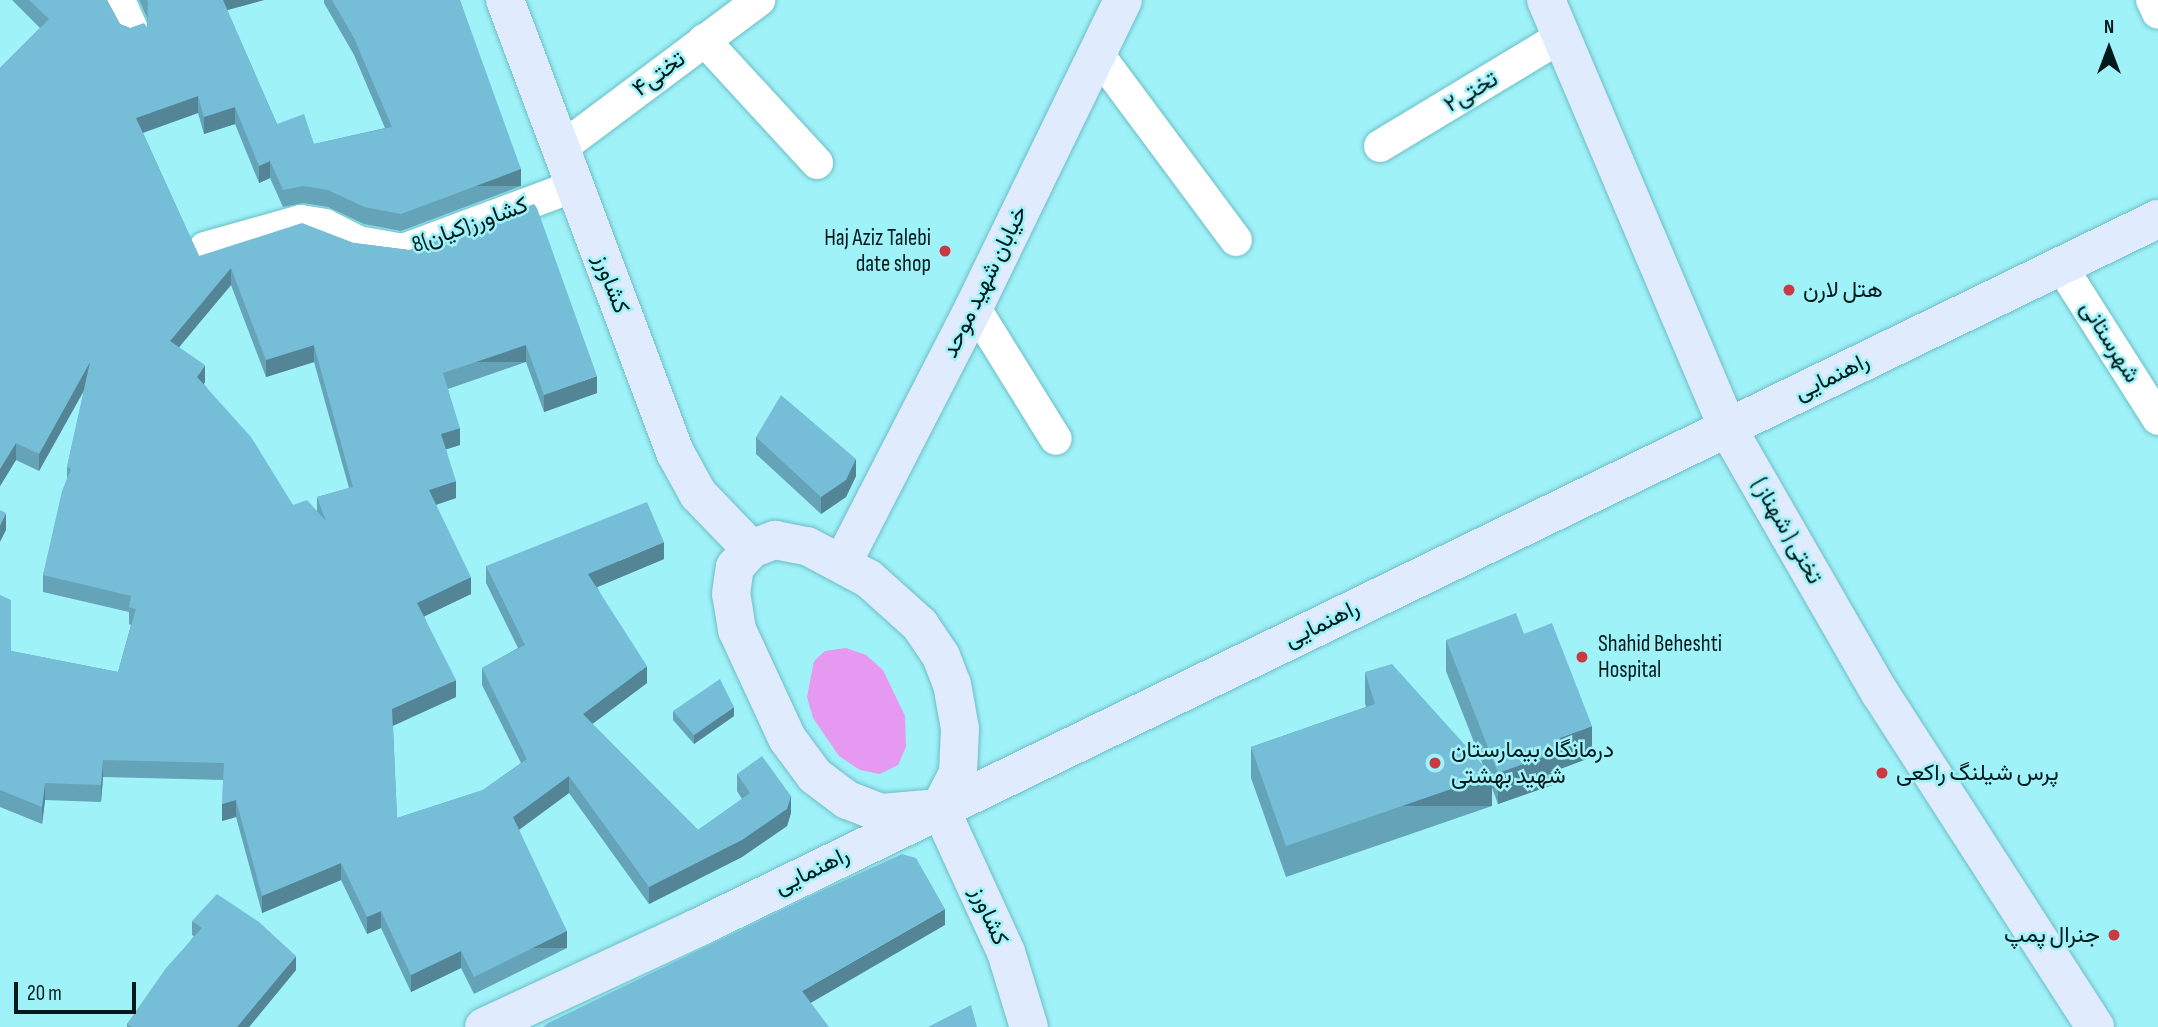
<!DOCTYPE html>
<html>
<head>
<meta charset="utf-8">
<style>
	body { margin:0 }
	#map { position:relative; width:2158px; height:1027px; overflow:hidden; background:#a0f2f9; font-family:"Sofia Sans Condensed",Vazirmatn,sans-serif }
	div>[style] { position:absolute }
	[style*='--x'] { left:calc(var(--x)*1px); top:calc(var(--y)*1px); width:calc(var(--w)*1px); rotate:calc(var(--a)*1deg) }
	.green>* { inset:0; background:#e699f1 }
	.roads { filter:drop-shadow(0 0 2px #6cbec5) drop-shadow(0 0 2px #6cbec5) }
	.street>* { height:32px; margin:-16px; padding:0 16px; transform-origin:16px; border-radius:16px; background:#fff }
	.secondary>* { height:38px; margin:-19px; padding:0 19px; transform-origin:19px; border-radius:19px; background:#e0ebfe }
	.wall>* { inset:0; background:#65a3b9 }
	.shaded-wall>* { inset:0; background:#538596; transform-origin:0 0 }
	.building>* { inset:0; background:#76bed7 }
	.dots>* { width:19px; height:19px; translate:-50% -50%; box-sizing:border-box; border:4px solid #a0f2f9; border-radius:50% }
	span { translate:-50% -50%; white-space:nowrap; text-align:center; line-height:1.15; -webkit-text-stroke:5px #a0f2f9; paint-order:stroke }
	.street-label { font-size:23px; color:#00191b }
	.poi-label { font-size:23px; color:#00191b }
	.right { translate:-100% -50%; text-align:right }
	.left { translate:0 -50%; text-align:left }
	.north { position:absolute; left:2074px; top:14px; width:70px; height:70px; -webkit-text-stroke:5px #a0f2f9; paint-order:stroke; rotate:0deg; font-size:19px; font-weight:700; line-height:28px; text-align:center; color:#00191b }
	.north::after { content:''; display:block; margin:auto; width:24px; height:32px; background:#00191b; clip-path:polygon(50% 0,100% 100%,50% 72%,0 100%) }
	.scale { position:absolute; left:14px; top:982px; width:122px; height:32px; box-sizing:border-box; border:4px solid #00191b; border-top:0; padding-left:9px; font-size:21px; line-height:24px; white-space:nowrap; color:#00191b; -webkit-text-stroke:5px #a0f2f9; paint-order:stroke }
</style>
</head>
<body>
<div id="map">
	<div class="green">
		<i style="clip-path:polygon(846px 648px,866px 655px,883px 670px,905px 716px,906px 747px,898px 765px,880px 774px,860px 770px,839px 756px,813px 718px,807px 697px,814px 661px,825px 651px)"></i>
	</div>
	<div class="roads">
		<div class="street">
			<i style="--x:119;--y:0;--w:30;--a:66"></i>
			<i style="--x:2152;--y:0;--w:14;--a:65"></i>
			<i style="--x:704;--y:40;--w:167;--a:47.4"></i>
			<i style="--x:1097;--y:53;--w:233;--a:53.4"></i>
			<i style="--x:1380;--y:146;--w:211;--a:-31.1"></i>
			<i style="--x:560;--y:149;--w:249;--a:-36.8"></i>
			<i style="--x:205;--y:248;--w:100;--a:-15.7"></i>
			<i style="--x:301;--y:221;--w:24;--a:9"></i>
			<i style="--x:325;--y:225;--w:37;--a:27"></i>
			<i style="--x:358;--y:242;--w:46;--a:10.1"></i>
			<i style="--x:403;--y:250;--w:183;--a:-20.5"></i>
			<i style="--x:2061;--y:266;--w:181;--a:57.6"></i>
			<i style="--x:974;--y:307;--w:155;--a:58.2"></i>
		</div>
		<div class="secondary">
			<i style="--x:505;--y:0;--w:485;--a:69.4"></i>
			<i style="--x:676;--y:454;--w:46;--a:61.2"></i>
			<i style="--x:698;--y:494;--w:76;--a:46.1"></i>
			<i style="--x:1546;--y:0;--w:466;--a:67"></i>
			<i style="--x:1728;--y:429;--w:305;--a:60.1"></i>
			<i style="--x:1880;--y:693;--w:397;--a:57.2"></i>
			<i style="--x:775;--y:540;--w:33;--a:11"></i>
			<i style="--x:807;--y:546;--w:70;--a:28"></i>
			<i style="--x:869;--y:579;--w:69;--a:42"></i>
			<i style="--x:920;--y:625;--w:37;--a:56"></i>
			<i style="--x:941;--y:656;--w:30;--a:69"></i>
			<i style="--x:952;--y:684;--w:46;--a:79.9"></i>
			<i style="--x:960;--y:729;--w:44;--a:92.6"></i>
			<i style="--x:958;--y:773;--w:39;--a:117"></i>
			<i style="--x:940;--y:808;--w:59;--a:175.2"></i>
			<i style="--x:881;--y:813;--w:36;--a:-159"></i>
			<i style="--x:847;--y:800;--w:40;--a:-143"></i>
			<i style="--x:815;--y:776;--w:47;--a:-126.4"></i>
			<i style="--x:787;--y:738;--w:119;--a:-114.8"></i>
			<i style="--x:737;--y:630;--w:36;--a:-99"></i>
			<i style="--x:731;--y:594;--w:27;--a:-82"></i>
			<i style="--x:735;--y:567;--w:24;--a:-48"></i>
			<i style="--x:751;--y:549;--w:26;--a:-21"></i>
			<i style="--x:843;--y:562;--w:287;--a:-62.8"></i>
			<i style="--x:974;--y:307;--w:341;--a:-64.1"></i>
			<i style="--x:940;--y:808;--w:158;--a:65.4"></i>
			<i style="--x:1006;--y:952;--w:78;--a:73"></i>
			<i style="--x:484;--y:1027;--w:235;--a:-24.9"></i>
			<i style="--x:697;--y:928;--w:1624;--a:-25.89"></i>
		</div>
	</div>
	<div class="wall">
		<i style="clip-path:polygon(evenodd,12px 0,107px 0,120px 24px,130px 28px,147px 27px,147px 18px,139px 0,264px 0,227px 10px,277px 124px,314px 144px,385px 128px,354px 55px,324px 3px,324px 0,460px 0,521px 186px,401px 231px,364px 224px,328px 207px,303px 203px,283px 207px,270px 178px,259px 183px,235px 124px,204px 134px,198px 113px,143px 133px,199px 256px,354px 243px,409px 250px,597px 393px,544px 412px,526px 362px,448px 389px,460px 445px,446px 449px,456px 498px,436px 505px,471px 594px,424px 616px,456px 697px,393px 726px,397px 818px,483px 790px,521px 763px,482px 685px,482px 668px,518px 648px,486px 583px,486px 566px,664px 559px,597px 587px,647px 683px,592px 724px,698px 830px,742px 799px,737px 791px,737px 774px,791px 813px,787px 826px,742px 857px,649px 904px,569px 793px,519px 830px,567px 948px,474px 994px,461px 968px,411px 992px,381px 928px,367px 934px,341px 880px,262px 913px,236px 817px,222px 821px,223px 780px,103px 777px,101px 802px,45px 800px,42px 824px,0 807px,0 595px,11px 651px,118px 672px,131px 625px,129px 624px,129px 612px,43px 592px,43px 575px,67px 479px,67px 467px,84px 391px,39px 471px,16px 460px,0 486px,0 68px,40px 28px,12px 0,231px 285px,266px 377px,314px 362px,349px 488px,317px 497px,317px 511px,293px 505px,204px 384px,205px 382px,179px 347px,231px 285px)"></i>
		<i style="clip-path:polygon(756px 437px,856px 476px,846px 497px,821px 514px,756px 454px)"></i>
		<i style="clip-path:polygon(1524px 634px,1592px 757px,1560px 769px,1558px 783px,1498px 804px,1492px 788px,1492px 806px,1286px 877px,1251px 778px,1251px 747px,1366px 707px,1365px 703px,1365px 672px,1483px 765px,1446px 671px,1446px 640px)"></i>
		<i style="clip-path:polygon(673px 711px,734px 716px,694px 744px,673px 720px)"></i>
		<i style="clip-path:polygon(192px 921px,296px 970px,249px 1027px,127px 1027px,127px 1024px,194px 936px,192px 935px)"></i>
	</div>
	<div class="shaded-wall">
		<i style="clip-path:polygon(220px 0,264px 0,220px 12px)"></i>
		<i style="clip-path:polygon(198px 96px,198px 113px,136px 135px,136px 118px)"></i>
		<i style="clip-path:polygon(235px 107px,235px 124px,204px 134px,204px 117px)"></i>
		<i style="clip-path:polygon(270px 161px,270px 178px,259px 183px,259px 166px)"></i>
		<i style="left:521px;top:169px;width:17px;height:128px;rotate:90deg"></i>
		<i style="clip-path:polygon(231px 268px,231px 285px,170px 358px,170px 341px)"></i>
		<i style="clip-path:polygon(314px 345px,314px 362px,266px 377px,266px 360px)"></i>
		<i style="left:526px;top:345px;width:17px;height:88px;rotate:90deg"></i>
		<i style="clip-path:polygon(90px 362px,90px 379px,39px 471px,39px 454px)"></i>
		<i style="clip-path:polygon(205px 365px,205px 382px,197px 394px,197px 377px)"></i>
		<i style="clip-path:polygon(597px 376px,597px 393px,544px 412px,544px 395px)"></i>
		<i style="clip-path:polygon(460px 428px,460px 445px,441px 451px,441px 434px)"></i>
		<i style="clip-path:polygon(16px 443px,16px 460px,0 486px,0 469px)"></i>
		<i style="clip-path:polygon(856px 459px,856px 476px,846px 497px,821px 514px,821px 497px)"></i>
		<i style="clip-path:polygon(456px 481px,456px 498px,429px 507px,429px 490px)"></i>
		<i style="clip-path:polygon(6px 513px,6px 530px,0 542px,0 525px)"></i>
		<i style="clip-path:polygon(664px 542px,664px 559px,588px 591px,588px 574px)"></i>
		<i style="clip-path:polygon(471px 577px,471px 594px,417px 620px,417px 603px)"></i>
		<i style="clip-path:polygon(647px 666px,647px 683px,583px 731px,583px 714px)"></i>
		<i style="clip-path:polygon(456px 680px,456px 697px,392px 726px,392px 709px)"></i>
		<i style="clip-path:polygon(734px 707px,734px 716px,694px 744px,694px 735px)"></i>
		<i style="clip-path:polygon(1592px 726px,1592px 757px,1560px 769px,1558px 783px,1498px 804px,1498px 773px,1560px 738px)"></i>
		<i style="clip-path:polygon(103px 760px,103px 777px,101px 802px,101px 785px)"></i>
		<i style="left:1492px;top:775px;width:31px;height:218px;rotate:90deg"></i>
		<i style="clip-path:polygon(569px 776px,569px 793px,513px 834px,513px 817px)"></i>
		<i style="clip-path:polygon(45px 783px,45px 800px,42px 824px,42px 807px)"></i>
		<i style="clip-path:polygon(791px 796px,791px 813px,787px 826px,742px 857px,649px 904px,649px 887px)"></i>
		<i style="clip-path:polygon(236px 800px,236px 817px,222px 821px,222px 804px)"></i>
		<i style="clip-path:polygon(341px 863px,341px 880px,262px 913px,262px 896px)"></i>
		<i style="clip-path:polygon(945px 909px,945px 925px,802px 1008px,802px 991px)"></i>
		<i style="clip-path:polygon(381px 911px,381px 928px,367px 934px,367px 917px)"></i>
		<i style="left:567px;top:931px;width:17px;height:104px;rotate:90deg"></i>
		<i style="clip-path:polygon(461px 951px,461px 968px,411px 992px,411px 975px)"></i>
		<i style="clip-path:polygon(296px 956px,296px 970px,249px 1027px,237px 1027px)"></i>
	</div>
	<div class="building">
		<i style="clip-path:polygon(evenodd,29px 0,107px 0,120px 24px,130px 28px,144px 23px,147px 27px,148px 3px,147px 0,223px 0,277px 124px,304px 114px,314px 144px,392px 127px,354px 38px,332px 0,460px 0,521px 169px,401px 214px,364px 207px,328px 190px,303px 186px,283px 190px,270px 161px,259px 166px,235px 107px,204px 117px,198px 96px,136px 118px,199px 256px,302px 223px,354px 243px,409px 250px,534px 204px,537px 208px,597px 376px,544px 395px,526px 345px,443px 373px,460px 428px,441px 434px,456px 481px,429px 490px,471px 577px,417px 603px,456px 680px,392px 709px,397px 818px,483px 790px,527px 759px,482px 668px,525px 645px,486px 566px,647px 502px,664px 542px,588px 574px,647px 666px,583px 714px,698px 830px,750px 793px,737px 774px,762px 756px,791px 796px,787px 809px,742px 840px,649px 887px,569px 776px,513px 817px,567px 931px,474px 977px,461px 951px,411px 975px,381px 911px,367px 917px,341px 863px,262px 896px,236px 800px,222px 804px,224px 763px,103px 760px,101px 785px,45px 783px,42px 807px,0 790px,0 595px,11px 600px,11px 651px,118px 672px,136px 609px,129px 607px,131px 596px,43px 575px,62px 491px,71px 469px,67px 467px,90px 362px,39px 454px,16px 443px,0 469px,0 68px,49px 19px,29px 0,231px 268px,266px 360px,314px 345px,353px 487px,317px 497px,326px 521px,307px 500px,293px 505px,251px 437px,197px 377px,205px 365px,170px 341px,231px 268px)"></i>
		<i style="clip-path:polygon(781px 395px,856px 459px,846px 480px,821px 497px,756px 437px)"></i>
		<i style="clip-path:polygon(0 510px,6px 513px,0 525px)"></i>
		<i style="clip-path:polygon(1516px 613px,1524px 634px,1552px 623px,1592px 726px,1560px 738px,1558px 752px,1498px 773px,1446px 640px)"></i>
		<i style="clip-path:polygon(1392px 664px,1492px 775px,1286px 846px,1251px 747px,1375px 704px,1365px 672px)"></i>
		<i style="clip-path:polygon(720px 679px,734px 707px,694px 735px,673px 711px)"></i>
		<i style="clip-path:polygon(902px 854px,916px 858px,945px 909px,802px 991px,829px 1027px,543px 1027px,548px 1023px,819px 892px)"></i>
		<i style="clip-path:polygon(217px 894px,259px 922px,296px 956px,237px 1027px,132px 1027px,127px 1024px,166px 968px,202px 928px,192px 921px)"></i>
		<i style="clip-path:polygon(971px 1005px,977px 1027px,928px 1027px)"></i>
	</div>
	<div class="dots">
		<i style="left:945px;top:251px;background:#ca3a42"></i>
		<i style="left:1789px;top:290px;background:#ca3a42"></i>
		<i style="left:1582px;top:657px;background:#ca3a42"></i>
		<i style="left:1435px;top:763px;background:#ca3a42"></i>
		<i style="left:1882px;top:773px;background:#ca3a42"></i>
		<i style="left:2114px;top:935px;background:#ca3a42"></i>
	</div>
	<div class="street-label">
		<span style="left:659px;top:74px;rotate:-37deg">تختی۴</span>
		<span style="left:1471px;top:92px;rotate:-31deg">تختی۲</span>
		<span style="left:470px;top:225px;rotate:-20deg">8کشاورز(کیان)</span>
		<span style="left:985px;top:282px;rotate:-64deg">خیابان شهید موحد</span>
		<span style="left:611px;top:284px;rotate:69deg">کشاورز</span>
		<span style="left:2110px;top:342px;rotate:58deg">شهرستانی</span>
		<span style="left:1832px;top:377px;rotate:-26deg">راهنمایی</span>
		<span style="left:1787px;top:531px;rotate:60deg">تختی ( شهناز )</span>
		<span style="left:1322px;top:624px;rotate:-26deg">راهنمایی</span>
		<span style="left:812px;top:871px;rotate:-26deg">راهنمایی</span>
		<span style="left:989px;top:916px;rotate:66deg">کشاورز</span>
	</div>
	<div class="poi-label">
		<span class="right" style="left:931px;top:251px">Haj Aziz Talebi<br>date shop</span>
		<span class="left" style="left:1803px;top:290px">هتل لارن</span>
		<span class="left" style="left:1598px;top:657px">Shahid Beheshti<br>Hospital</span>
		<span class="left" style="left:1451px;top:763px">درمانگاه بیمارستان<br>شهید بهشتی</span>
		<span class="left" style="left:1896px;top:773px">پرس شیلنگ راکعی</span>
		<span class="right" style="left:2100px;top:935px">جنرال پمپ</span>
	</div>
	<div class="north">N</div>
	<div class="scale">20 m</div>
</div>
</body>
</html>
